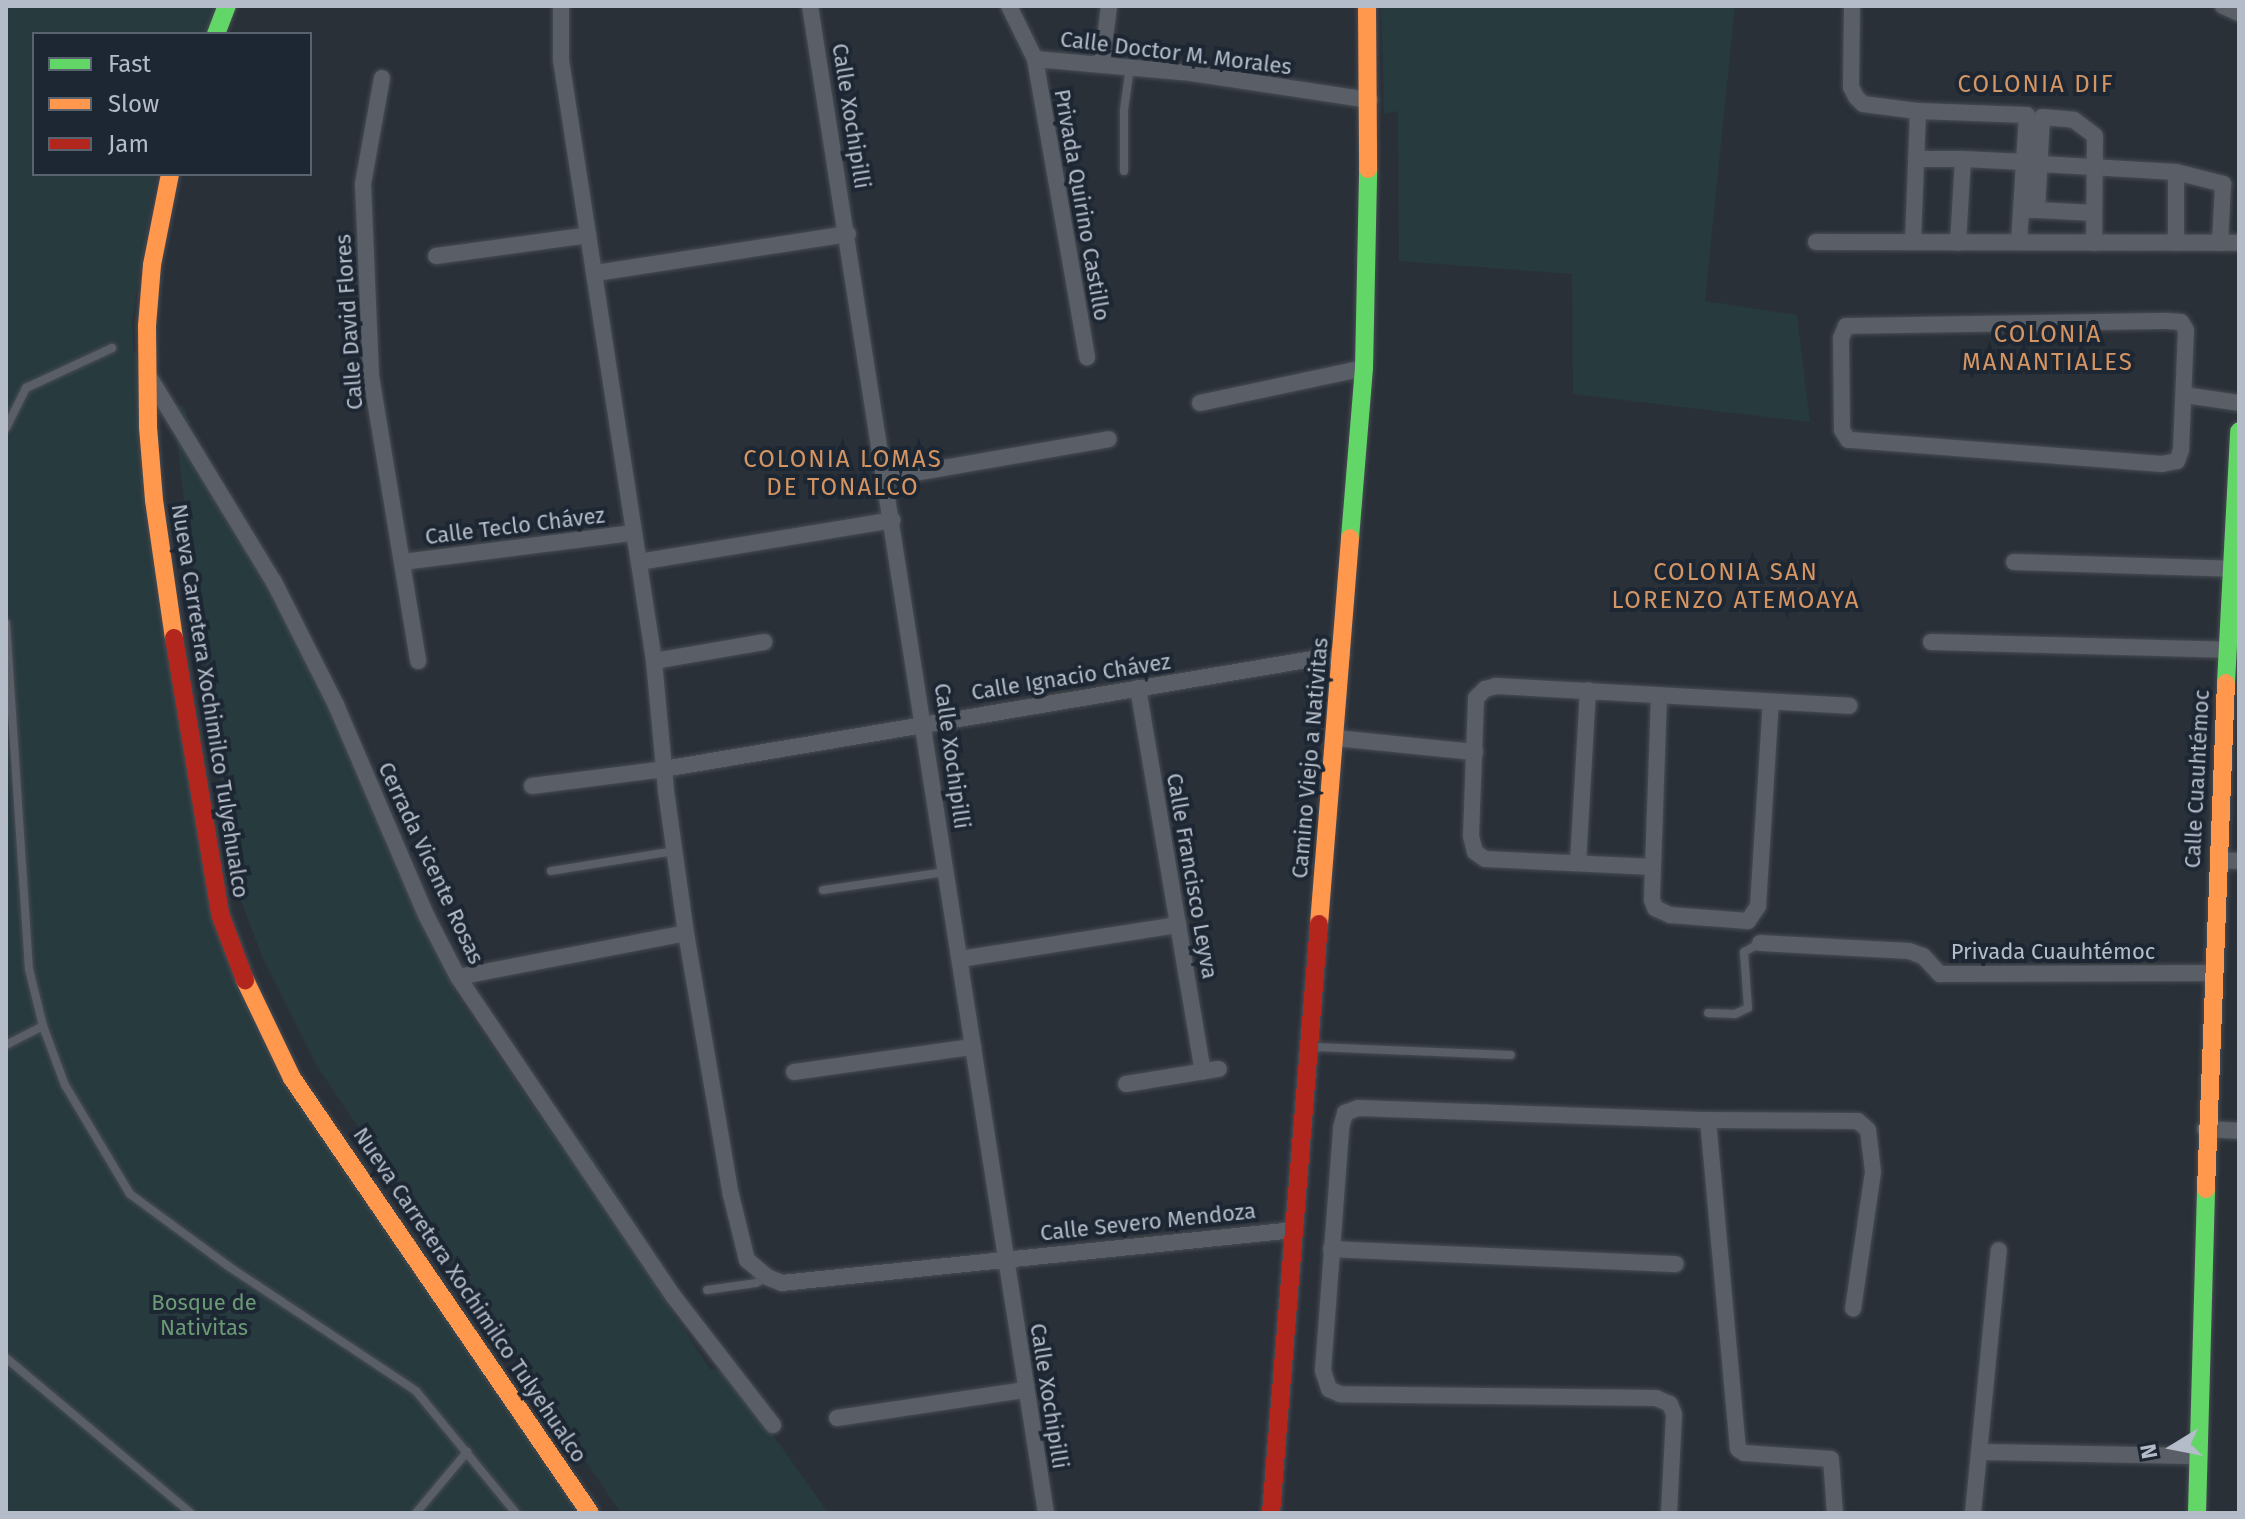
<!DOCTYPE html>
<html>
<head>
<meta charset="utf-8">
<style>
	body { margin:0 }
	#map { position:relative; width:2245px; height:1519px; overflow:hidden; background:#2a3038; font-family:"Fira Sans",sans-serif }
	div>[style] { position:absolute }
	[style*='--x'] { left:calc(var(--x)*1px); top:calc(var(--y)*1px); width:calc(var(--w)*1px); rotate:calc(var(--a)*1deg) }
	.green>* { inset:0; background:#273a3e }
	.roads { filter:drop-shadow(0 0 2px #484c53) drop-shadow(0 0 2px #484c53) }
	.lane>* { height:8px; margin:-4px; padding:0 4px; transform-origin:4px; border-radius:4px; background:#5a5e66 }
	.street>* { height:16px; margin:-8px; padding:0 8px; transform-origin:8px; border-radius:8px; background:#5a5e66 }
	.fast>* { height:18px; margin:-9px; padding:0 9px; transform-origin:9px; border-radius:9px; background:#63d668 }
	.slow>* { height:18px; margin:-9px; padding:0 9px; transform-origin:9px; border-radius:9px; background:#ff974d }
	.jam>* { height:18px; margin:-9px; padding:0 9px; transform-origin:9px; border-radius:9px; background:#b3261e }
	span { translate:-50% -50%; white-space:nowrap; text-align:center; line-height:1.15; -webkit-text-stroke:8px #1d2633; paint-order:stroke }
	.street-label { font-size:22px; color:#b4bcc9 }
	.park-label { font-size:22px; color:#6b9a76 }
	.neighbourhood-label { font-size:24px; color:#d59563; letter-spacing:2px }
	.frame { position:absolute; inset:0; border:8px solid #b4bcc9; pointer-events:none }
	.legend { position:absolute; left:32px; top:32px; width:280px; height:144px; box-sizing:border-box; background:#1d2633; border:2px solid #59626f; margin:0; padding:10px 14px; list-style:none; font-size:24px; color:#b4bcc9 }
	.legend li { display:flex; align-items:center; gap:16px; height:40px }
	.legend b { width:40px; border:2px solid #59626f }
	.north { position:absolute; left:2133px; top:1407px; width:80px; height:80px; -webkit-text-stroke:6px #1d2633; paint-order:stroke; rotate:260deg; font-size:22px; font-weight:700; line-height:32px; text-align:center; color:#b4bcc9 }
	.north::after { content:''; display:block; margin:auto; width:28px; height:36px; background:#b4bcc9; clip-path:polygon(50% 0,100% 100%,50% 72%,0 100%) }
</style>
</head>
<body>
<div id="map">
	<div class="green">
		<i style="clip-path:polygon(6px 6px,216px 6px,206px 34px,34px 34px,34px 174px,157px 174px,132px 319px,133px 352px,136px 352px,238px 978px,587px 1513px,6px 1513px)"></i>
		<i style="clip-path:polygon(1381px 6px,1735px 6px,1705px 301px,1797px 315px,1810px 422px,1573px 394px,1572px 274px,1399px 261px,1398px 111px,1384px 114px)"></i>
		<i style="clip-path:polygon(172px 404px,185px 407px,191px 429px,289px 593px,350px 726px,385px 844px,456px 994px,563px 1150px,582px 1139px,672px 1278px,656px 1287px,710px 1369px,721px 1371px,771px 1432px,828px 1513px,621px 1513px,318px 1068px,262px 956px,241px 901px,226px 825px)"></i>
	</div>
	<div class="roads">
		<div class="lane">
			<i style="--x:1124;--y:171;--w:61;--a:-90"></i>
			<i style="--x:1124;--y:110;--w:43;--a:-82.1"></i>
			<i style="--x:6;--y:428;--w:45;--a:-63.4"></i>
			<i style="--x:26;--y:388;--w:95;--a:-24.9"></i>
			<i style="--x:6;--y:623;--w:347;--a:86.2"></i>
			<i style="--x:29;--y:969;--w:59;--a:76.2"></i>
			<i style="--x:43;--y:1026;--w:63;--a:69.6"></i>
			<i style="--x:65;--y:1085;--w:127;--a:59.2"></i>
			<i style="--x:130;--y:1194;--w:122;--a:36.3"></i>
			<i style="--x:228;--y:1266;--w:226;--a:33.6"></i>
			<i style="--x:416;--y:1391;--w:158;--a:50.7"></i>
			<i style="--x:551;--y:871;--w:125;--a:-9.2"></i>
			<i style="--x:823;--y:890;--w:123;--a:-8.4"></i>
			<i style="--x:1708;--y:1013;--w:27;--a:2"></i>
			<i style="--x:1735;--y:1014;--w:14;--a:-25"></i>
			<i style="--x:1748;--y:1008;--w:56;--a:-94.1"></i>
			<i style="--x:1744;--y:952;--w:18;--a:-29"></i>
			<i style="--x:6;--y:1045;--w:42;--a:-27.2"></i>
			<i style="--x:1312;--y:1047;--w:199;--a:2.3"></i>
			<i style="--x:707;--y:1290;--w:49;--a:-8.1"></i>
			<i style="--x:756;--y:1283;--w:11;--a:-27"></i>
			<i style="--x:6;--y:1358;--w:241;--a:40"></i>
			<i style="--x:416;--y:1513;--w:80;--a:-50.1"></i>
		</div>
		<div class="street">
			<i style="--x:561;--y:6;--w:54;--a:90"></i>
			<i style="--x:561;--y:60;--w:608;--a:81.2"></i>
			<i style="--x:654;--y:661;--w:131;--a:84.7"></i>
			<i style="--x:666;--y:791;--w:143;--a:82"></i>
			<i style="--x:686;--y:933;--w:266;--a:80.3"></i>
			<i style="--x:731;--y:1195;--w:67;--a:76.2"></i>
			<i style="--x:747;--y:1260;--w:26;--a:40"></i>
			<i style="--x:767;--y:1277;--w:16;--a:22"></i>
			<i style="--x:782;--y:1283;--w:515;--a:-5.91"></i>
			<i style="--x:810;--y:6;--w:1525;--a:81.1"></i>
			<i style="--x:1009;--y:6;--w:59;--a:63.9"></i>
			<i style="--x:1035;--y:59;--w:157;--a:5.1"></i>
			<i style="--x:1191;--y:73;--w:181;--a:8.6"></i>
			<i style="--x:1852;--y:6;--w:81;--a:90.7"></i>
			<i style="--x:1851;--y:87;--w:11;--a:63"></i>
			<i style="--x:1856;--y:97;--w:10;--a:45"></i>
			<i style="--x:1863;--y:104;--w:55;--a:7.3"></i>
			<i style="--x:1918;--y:111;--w:131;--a:92.2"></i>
			<i style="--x:2223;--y:6;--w:17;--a:24"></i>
			<i style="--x:1035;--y:59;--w:303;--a:80.1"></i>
			<i style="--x:1102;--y:63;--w:57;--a:-83"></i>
			<i style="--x:382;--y:78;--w:108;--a:100.2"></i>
			<i style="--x:363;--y:184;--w:192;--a:87.6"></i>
			<i style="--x:371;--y:376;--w:289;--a:80.6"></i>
			<i style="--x:1918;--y:111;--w:109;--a:2.1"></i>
			<i style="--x:2027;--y:115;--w:47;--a:93.7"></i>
			<i style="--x:2024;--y:162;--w:61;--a:-177.2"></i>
			<i style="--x:1963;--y:159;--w:84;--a:93.4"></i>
			<i style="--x:1916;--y:159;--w:47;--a:0"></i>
			<i style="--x:2041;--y:164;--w:135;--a:3.4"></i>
			<i style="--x:2176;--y:172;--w:49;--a:14.3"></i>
			<i style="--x:2223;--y:184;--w:59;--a:92.9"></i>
			<i style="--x:2021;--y:210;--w:16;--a:0"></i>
			<i style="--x:2037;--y:210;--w:93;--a:-86.9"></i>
			<i style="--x:2042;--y:117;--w:32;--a:5"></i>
			<i style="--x:2074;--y:120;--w:26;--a:37"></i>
			<i style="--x:2095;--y:136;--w:107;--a:90.5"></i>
			<i style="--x:2037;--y:210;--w:57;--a:3"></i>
			<i style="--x:1816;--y:242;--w:423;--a:0.1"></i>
			<i style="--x:2019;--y:242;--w:80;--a:-86.4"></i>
			<i style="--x:2176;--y:243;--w:71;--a:-90"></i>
			<i style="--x:436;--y:256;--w:154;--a:-7.8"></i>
			<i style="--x:596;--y:273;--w:255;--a:-8.8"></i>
			<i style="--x:2167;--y:321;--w:14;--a:4"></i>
			<i style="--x:2181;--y:322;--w:9;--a:58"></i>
			<i style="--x:2186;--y:330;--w:120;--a:92.4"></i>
			<i style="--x:2181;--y:450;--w:12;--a:110"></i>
			<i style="--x:2177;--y:461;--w:15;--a:169"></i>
			<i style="--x:2162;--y:464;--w:315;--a:-175.6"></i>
			<i style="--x:1848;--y:440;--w:12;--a:-121"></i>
			<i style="--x:1842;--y:430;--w:92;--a:-90.6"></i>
			<i style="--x:1841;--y:338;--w:13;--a:-67"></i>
			<i style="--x:1846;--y:326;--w:321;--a:-0.9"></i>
			<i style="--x:148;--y:375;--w:242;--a:58.7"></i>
			<i style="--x:274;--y:582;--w:138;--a:63.2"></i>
			<i style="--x:336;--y:705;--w:228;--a:66.8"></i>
			<i style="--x:426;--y:915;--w:70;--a:62.7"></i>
			<i style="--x:458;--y:977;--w:386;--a:56"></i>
			<i style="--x:674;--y:1297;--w:162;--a:52.3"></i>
			<i style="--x:2185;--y:395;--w:55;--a:8.4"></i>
			<i style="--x:1200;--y:403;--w:168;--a:-12"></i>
			<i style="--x:886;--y:478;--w:226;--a:-9.9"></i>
			<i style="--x:403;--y:562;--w:232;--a:-7.2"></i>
			<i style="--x:639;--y:562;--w:257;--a:-9.4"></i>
			<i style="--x:2014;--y:562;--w:218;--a:1.8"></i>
			<i style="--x:1931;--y:642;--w:297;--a:1.5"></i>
			<i style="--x:654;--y:661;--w:112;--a:-9.8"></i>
			<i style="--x:1138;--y:688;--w:389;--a:80.4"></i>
			<i style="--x:1659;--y:696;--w:204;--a:92"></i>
			<i style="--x:1652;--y:900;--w:9;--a:69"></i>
			<i style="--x:1655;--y:908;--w:17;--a:25"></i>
			<i style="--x:1670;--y:915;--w:78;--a:4.4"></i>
			<i style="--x:1748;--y:921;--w:18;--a:-56"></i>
			<i style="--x:1758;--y:906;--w:204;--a:-86.4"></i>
			<i style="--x:1336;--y:738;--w:140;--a:5.8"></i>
			<i style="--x:532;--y:786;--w:133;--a:-7.3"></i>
			<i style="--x:664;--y:769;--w:688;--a:-9.63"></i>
			<i style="--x:2218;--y:860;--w:21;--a:3"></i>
			<i style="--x:1578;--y:863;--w:173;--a:-86.7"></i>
			<i style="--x:1653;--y:867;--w:168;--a:-177.3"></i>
			<i style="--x:1485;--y:859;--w:12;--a:-145"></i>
			<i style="--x:1475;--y:852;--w:16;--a:-104"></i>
			<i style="--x:1471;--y:836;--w:138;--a:-87.9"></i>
			<i style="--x:1476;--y:698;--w:13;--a:-45"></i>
			<i style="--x:1485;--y:689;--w:11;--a:-15"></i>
			<i style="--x:1496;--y:686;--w:354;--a:3.2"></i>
			<i style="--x:1760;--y:943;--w:149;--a:3.1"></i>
			<i style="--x:1909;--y:951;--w:15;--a:20"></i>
			<i style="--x:1923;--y:956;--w:25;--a:47"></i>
			<i style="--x:1940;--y:974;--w:272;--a:-0.2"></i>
			<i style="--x:960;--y:959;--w:221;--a:-8.9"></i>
			<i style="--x:458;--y:977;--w:232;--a:-10.9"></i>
			<i style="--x:794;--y:1072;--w:181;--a:-8"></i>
			<i style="--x:1126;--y:1084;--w:94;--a:-9.2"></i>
			<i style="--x:1708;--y:1120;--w:330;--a:84.8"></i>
			<i style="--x:1738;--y:1449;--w:7;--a:34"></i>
			<i style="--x:1744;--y:1453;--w:87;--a:3.9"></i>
			<i style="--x:1831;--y:1459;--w:54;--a:85.8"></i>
			<i style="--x:2205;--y:1129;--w:34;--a:3"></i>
			<i style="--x:1331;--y:1249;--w:345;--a:2.5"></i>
			<i style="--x:837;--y:1418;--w:189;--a:-8.5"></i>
			<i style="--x:1979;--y:1452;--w:218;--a:1.1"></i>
			<i style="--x:1669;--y:1513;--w:99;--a:-87.1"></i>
			<i style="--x:1674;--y:1414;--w:11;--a:-112"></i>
			<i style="--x:1670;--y:1404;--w:15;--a:-157"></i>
			<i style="--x:1656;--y:1398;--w:316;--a:-179.3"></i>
			<i style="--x:1340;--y:1394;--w:12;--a:-156"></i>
			<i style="--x:1329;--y:1389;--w:20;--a:-108"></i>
			<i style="--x:1323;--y:1370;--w:243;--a:-85.7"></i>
			<i style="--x:1341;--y:1128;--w:16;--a:-75"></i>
			<i style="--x:1345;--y:1113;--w:14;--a:-21"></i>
			<i style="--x:1358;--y:1108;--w:350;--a:2"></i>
			<i style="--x:1708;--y:1120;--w:150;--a:0.4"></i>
			<i style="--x:1858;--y:1121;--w:13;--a:42"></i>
			<i style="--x:1868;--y:1130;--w:42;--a:83.2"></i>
			<i style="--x:1873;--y:1172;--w:138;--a:98.3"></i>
			<i style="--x:1973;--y:1513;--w:264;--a:-84.4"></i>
		</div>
		<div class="fast">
			<i style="--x:216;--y:34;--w:30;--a:-69"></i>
			<i style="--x:1350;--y:538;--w:171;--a:-85.3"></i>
			<i style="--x:1364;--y:368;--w:199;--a:-88.8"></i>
			<i style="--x:2226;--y:683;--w:252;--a:-87"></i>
			<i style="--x:2197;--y:1513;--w:324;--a:-88.4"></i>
		</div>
		<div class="slow">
			<i style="--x:1367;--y:6;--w:163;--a:89.6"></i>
			<i style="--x:170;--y:174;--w:93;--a:101.2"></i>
			<i style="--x:152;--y:265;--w:61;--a:94.7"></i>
			<i style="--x:147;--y:326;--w:101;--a:89.4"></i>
			<i style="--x:148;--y:427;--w:73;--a:85.3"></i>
			<i style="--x:154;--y:500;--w:139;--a:81.8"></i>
			<i style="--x:1319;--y:924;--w:387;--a:-85.4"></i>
			<i style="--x:245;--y:980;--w:109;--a:64.4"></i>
			<i style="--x:292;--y:1078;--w:527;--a:55.59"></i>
			<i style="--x:2206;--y:1189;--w:506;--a:-87.74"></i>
		</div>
		<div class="jam">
			<i style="--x:174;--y:638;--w:280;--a:80.5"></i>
			<i style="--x:220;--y:914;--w:71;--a:69.3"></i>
			<i style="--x:1271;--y:1513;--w:591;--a:-85.34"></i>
		</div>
	</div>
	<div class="street-label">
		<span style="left:1176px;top:53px;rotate:7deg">Calle Doctor M. Morales</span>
		<span style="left:851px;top:116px;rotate:81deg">Calle Xochipilli</span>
		<span style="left:1082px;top:205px;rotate:80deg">Privada Quirino Castillo</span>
		<span style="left:349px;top:322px;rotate:-94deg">Calle David Flores</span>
		<span style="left:515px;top:526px;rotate:-7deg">Calle Teclo Chávez</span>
		<span style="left:1071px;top:677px;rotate:-9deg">Calle Ignacio Chávez</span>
		<span style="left:210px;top:701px;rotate:81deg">Nueva Carretera Xochimilco Tulyehualco</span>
		<span style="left:952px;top:756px;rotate:82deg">Calle Xochipilli</span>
		<span style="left:1310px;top:758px;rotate:-85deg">Camino Viejo a Nativitas</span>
		<span style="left:2197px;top:779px;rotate:-87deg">Calle Cuauhtémoc</span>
		<span style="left:431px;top:863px;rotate:65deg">Cerrada Vicente Rosas</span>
		<span style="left:1192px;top:876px;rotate:80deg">Calle Francisco Leyva</span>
		<span style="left:2053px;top:952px">Privada Cuauhtémoc</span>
		<span style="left:1148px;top:1222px;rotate:-6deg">Calle Severo Mendoza</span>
		<span style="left:470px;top:1295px;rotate:56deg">Nueva Carretera Xochimilco Tulyehualco</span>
		<span style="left:1049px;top:1396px;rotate:81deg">Calle Xochipilli</span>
	</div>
	<div class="park-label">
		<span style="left:204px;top:1315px">Bosque de<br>Nativitas</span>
	</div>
	<div class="neighbourhood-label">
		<span style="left:2036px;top:85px">COLONIA DIF</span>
		<span style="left:2048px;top:349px">COLONIA<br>MANANTIALES</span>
		<span style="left:843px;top:474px">COLONIA LOMAS<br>DE TONALCO</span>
		<span style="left:1736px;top:587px">COLONIA SAN<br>LORENZO ATEMOAYA</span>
	</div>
	<div class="frame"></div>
	<ul class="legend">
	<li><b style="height:10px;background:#63d668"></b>Fast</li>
	<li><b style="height:10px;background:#ff974d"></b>Slow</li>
	<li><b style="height:10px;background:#b3261e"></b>Jam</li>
	</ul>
	<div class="north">N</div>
</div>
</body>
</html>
